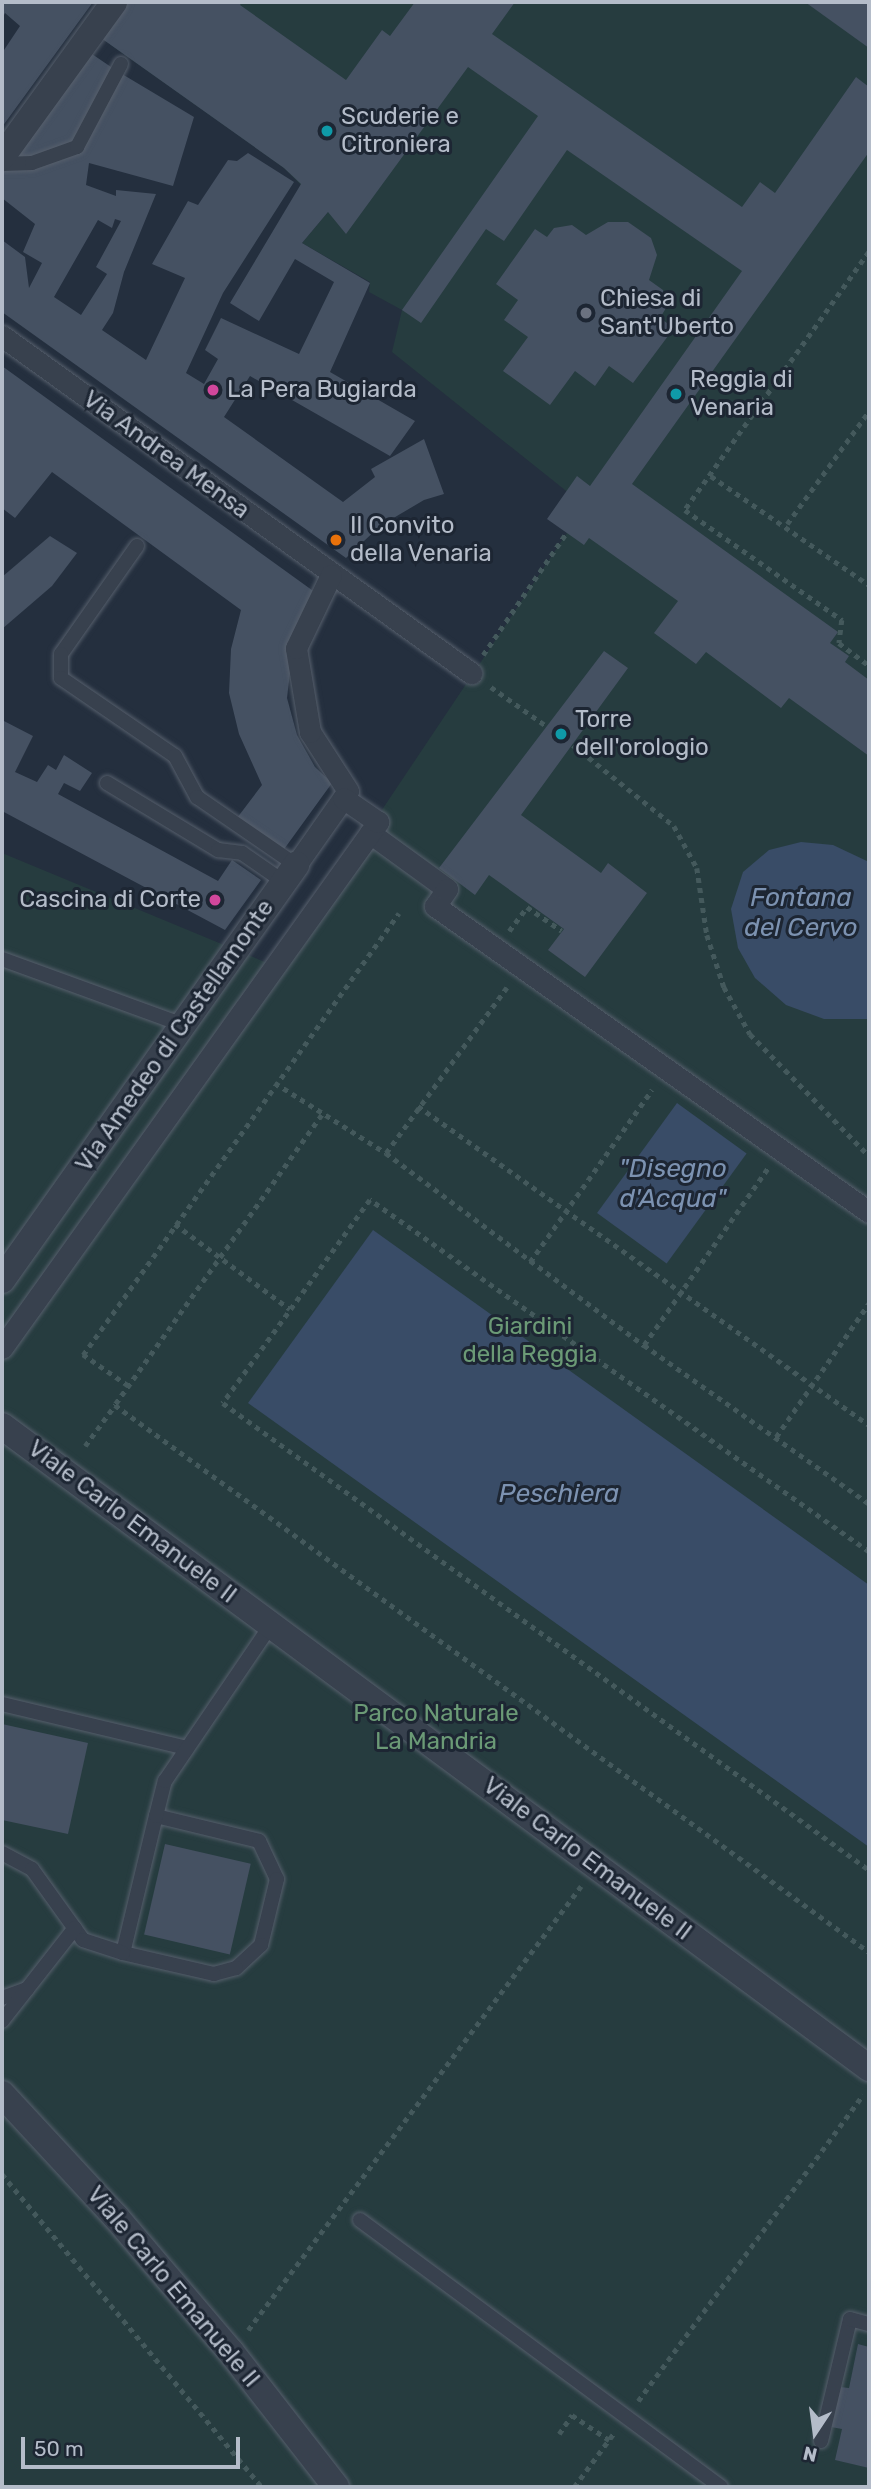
<!DOCTYPE html>
<html>
<head>
<meta charset="utf-8">
<style>
	body { margin:0 }
	#map { position:relative; width:871px; height:2489px; overflow:hidden; background:#242f3e; font-family:Rubik,sans-serif }
	div>[style] { position:absolute }
	[style*='--x'] { left:calc(var(--x)*1px); top:calc(var(--y)*1px); width:calc(var(--w)*1px); rotate:calc(var(--a)*1deg) }
	.green>* { inset:0; background:#263c3f }
	.water>* { inset:0; background:#394c67; transform-origin:0 0 }
	.building>* { inset:0; background:#455162; transform-origin:0 0 }
	.path>* { height:4.5px; margin-top:-2.25px; transform-origin:0; background:repeating-linear-gradient(90deg,#44595c 0 5px,transparent 0 10px) }
	.roads { filter:drop-shadow(0 0 2px #565f6c) drop-shadow(0 0 2px #565f6c) }
	.service>* { height:14px; margin:-7px; padding:0 7px; transform-origin:7px; border-radius:7px; background:#38414e }
	.pedestrian>* { height:21px; margin:-10.5px; padding:0 10.5px; transform-origin:10.5px; border-radius:10.5px; background:#38414e }
	.minor>* { height:26px; margin:-13px; padding:0 13px; transform-origin:13px; border-radius:13px; background:#38414e }
	.dots>* { width:19px; height:19px; translate:-50% -50%; box-sizing:border-box; border:4px solid #1d2633; border-radius:50% }
	span { translate:-50% -50%; white-space:nowrap; text-align:center; line-height:1.15; -webkit-text-stroke:6px #1d2633; paint-order:stroke }
	.poi-label { font-size:24px; color:#b4bcc9 }
	.left { translate:0 -50%; text-align:left }
	.right { translate:-100% -50%; text-align:right }
	.street-label { font-size:24px; color:#b4bcc9 }
	.park-label { font-size:24px; color:#6b9a76 }
	.water-label { font-size:26px; color:#7c92b1; font-style:italic }
	.frame { position:absolute; inset:0; border:4px solid #b4bcc9; pointer-events:none }
	.north { position:absolute; left:780px; top:2398px; width:70px; height:70px; -webkit-text-stroke:5px #1d2633; paint-order:stroke; rotate:193deg; font-size:19px; font-weight:700; line-height:28px; text-align:center; color:#b4bcc9 }
	.north::after { content:''; display:block; margin:auto; width:24px; height:32px; background:#b4bcc9; clip-path:polygon(50% 0,100% 100%,50% 72%,0 100%) }
	.scale { position:absolute; left:21px; top:2437px; width:219px; height:32px; box-sizing:border-box; border:4px solid #b4bcc9; border-top:0; padding-left:9px; font-size:21px; line-height:24px; white-space:nowrap; color:#b4bcc9; -webkit-text-stroke:5px #1d2633; paint-order:stroke }
</style>
</head>
<body>
<div id="map">
	<div class="green">
		<i style="clip-path:polygon(127px 2px,869px 2px,869px 2487px,2px 2487px,2px 853px,277px 967px,585px 506px,392px 352px,402px 310px,369px 292px,370px 282px,302px 243px,328px 212px,284px 168px,101px 38px)"></i>
	</div>
	<div class="water">
		<i style="clip-path:polygon(801px 842px,833px 845px,869px 862px,869px 1019px,824px 1019px,786px 1005px,755px 978px,738px 948px,731px 909px,743px 872px,769px 850px)"></i>
		<i style="left:677px;top:1103px;width:86px;height:136px;rotate:36deg"></i>
		<i style="clip-path:polygon(373px 1230px,869px 1585px,869px 1847px,248px 1403px)"></i>
	</div>
	<div class="building">
		<i style="clip-path:polygon(2px 2px,93px 2px,2px 127px,2px 53px,20px 26px,5px 13px,2px 19px)"></i>
		<i style="clip-path:polygon(evenodd,127px 2px,242px 2px,240px 5px,346px 80px,382px 30px,390px 36px,415px 2px,515px 2px,492px 34px,742px 207px,760px 182px,775px 193px,856px 77px,869px 87px,869px 152px,632px 484px,838px 632px,830px 643px,849px 656px,845px 662px,869px 680px,869px 756px,789px 698px,781px 708px,706px 652px,696px 664px,654px 633px,678px 601px,589px 538px,584px 545px,547px 519px,577px 476px,590px 486px,742px 271px,567px 150px,504px 241px,486px 229px,421px 323px,402px 310px,538px 116px,468px 67px,346px 234px,328px 212px,302px 243px,370px 283px,330px 372px,415px 421px,390px 456px,250px 376px,224px 417px,343px 502px,375px 477px,371px 469px,424px 439px,444px 494px,424px 500px,380px 526px,346px 558px,2px 312px,2px 240px,25px 257px,29px 288px,42px 263px,23px 252px,35px 224px,2px 198px,2px 172px,67px 153px,122px 74px,194px 117px,173px 186px,89px 163px,86px 185px,116px 196px,116px 190px,156px 194px,124px 272px,113px 313px,102px 330px,146px 360px,185px 278px,152px 264px,188px 201px,198px 205px,228px 160px,237px 161px,248px 153px,294px 182px,223px 293px,186px 373px,204px 384px,218px 359px,205px 350px,221px 318px,299px 354px,334px 282px,295px 259px,259px 321px,230px 303px,301px 184px,284px 168px,101px 38px,127px 2px,115px 219px,121px 221px,96px 267px,107px 274px,81px 315px,54px 297px,98px 220px,112px 228px,115px 219px)"></i>
		<i style="clip-path:polygon(805px 2px,869px 2px,869px 48px)"></i>
		<i style="clip-path:polygon(89px 52px,114px 69px,68px 150px,42px 158px,12px 158px)"></i>
		<i style="clip-path:polygon(608px 222px,628px 222px,651px 238px,657px 255px,649px 280px,663px 290px,666px 308px,660px 318px,674px 328px,633px 383px,609px 366px,595px 386px,575px 371px,550px 405px,503px 371px,528px 337px,504px 320px,518px 300px,496px 284px,535px 229px,547px 237px,554px 228px,572px 225px,586px 235px)"></i>
		<i style="clip-path:polygon(2px 366px,316px 593px,295px 630px,287px 698px,297px 735px,315px 767px,332px 783px,282px 852px,237px 818px,262px 785px,239px 734px,229px 693px,231px 649px,241px 610px,52px 472px,15px 518px,2px 508px)"></i>
		<i style="clip-path:polygon(50px 536px,77px 553px,52px 586px,2px 629px,2px 577px)"></i>
		<i style="clip-path:polygon(604px 651px,628px 668px,521px 815px,601px 873px,608px 863px,647px 893px,585px 977px,548px 950px,564px 929px,489px 875px,475px 895px,439px 868px)"></i>
		<i style="clip-path:polygon(2px 720px,33px 736px,15px 772px,37px 782px,48px 765px,56px 770px,64px 755px,92px 773px,80px 791px,64px 783px,58px 794px,218px 881px,232px 860px,261px 880px,225px 930px,2px 811px)"></i>
		<i style="clip-path:polygon(2px 1724px,88px 1743px,68px 1834px,2px 1820px)"></i>
		<i style="left:165px;top:1844px;width:88px;height:93px;rotate:13deg"></i>
		<i style="clip-path:polygon(858px 2344px,869px 2347px,869px 2468px,835px 2460px,842px 2429px,831px 2427px,840px 2387px,849px 2388px)"></i>
	</div>
	<div class="path">
		<i style="--x:869;--y:252;--w:317;--a:125.5"></i>
		<i style="--x:685;--y:510;--w:192;--a:35"></i>
		<i style="--x:842;--y:620;--w:23;--a:97"></i>
		<i style="--x:839;--y:643;--w:38;--a:37"></i>
		<i style="--x:711;--y:476;--w:192;--a:34.6"></i>
		<i style="--x:787;--y:524;--w:140;--a:-54"></i>
		<i style="--x:483;--y:655;--w:149;--a:-55.7"></i>
		<i style="--x:491;--y:687;--w:70;--a:35.1"></i>
		<i style="--x:573;--y:745;--w:129;--a:38.7"></i>
		<i style="--x:674;--y:826;--w:48;--a:61.3"></i>
		<i style="--x:697;--y:868;--w:68;--a:81.5"></i>
		<i style="--x:707;--y:935;--w:55;--a:71.9"></i>
		<i style="--x:724;--y:987;--w:54;--a:61"></i>
		<i style="--x:750;--y:1034;--w:170;--a:45.7"></i>
		<i style="--x:509;--y:931;--w:30;--a:-53"></i>
		<i style="--x:527;--y:907;--w:42;--a:34.4"></i>
		<i style="--x:275;--y:1083;--w:131;--a:32.2"></i>
		<i style="--x:386;--y:1153;--w:322;--a:36.7"></i>
		<i style="--x:644;--y:1345;--w:276;--a:35.2"></i>
		<i style="--x:418;--y:1106;--w:552;--a:35.27"></i>
		<i style="--x:322;--y:1115;--w:356;--a:125.5"></i>
		<i style="--x:115;--y:1405;--w:932;--a:35.96"></i>
		<i style="--x:386;--y:1153;--w:205;--a:-53.9"></i>
		<i style="--x:175;--y:1224;--w:143;--a:36.5"></i>
		<i style="--x:530;--y:1262;--w:211;--a:-54.7"></i>
		<i style="--x:644;--y:1345;--w:216;--a:-55"></i>
		<i style="--x:128;--y:1386;--w:55;--a:-145.4"></i>
		<i style="--x:83;--y:1355;--w:543;--a:-54.44"></i>
		<i style="--x:776;--y:1437;--w:163;--a:-55.2"></i>
		<i style="--x:85;--y:1446;--w:51;--a:-53.8"></i>
		<i style="--x:869;--y:1552;--w:611;--a:-144.8"></i>
		<i style="--x:370;--y:1200;--w:251;--a:125.9"></i>
		<i style="--x:223;--y:1403;--w:797;--a:35.86"></i>
		<i style="--x:2;--y:2174;--w:407;--a:50.3"></i>
		<i style="--x:248;--y:2330;--w:555;--a:-53.13"></i>
		<i style="--x:638;--y:2401;--w:380;--a:-53.7"></i>
		<i style="--x:559;--y:2434;--w:23;--a:-56"></i>
		<i style="--x:572;--y:2415;--w:45;--a:34"></i>
		<i style="--x:574;--y:2487;--w:67;--a:-53.5"></i>
	</div>
	<div class="roads">
		<div class="service">
			<i style="--x:2;--y:164;--w:30;--a:-2"></i>
			<i style="--x:32;--y:163;--w:48;--a:-19.6"></i>
			<i style="--x:77;--y:147;--w:94;--a:-62.1"></i>
			<i style="--x:137;--y:546;--w:132;--a:125.1"></i>
			<i style="--x:61;--y:654;--w:24;--a:90"></i>
			<i style="--x:61;--y:678;--w:138;--a:34.4"></i>
			<i style="--x:175;--y:756;--w:47;--a:61.8"></i>
			<i style="--x:197;--y:797;--w:120;--a:34.5"></i>
			<i style="--x:107;--y:783;--w:130;--a:31.1"></i>
			<i style="--x:218;--y:850;--w:24;--a:7"></i>
			<i style="--x:242;--y:853;--w:51;--a:34.6"></i>
			<i style="--x:2;--y:959;--w:193;--a:20"></i>
			<i style="--x:2;--y:1704;--w:190;--a:13.4"></i>
			<i style="--x:156;--y:1816;--w:106;--a:13.6"></i>
			<i style="--x:259;--y:1841;--w:42;--a:64.7"></i>
			<i style="--x:277;--y:1879;--w:68;--a:103.6"></i>
			<i style="--x:261;--y:1945;--w:34;--a:137"></i>
			<i style="--x:236;--y:1968;--w:23;--a:165"></i>
			<i style="--x:214;--y:1974;--w:93;--a:-167"></i>
			<i style="--x:123;--y:1953;--w:141;--a:-76.5"></i>
			<i style="--x:156;--y:1816;--w:36;--a:-76"></i>
			<i style="--x:165;--y:1781;--w:189;--a:-55.8"></i>
			<i style="--x:2;--y:1853;--w:34;--a:28"></i>
			<i style="--x:32;--y:1869;--w:87;--a:54.3"></i>
			<i style="--x:83;--y:1940;--w:42;--a:18"></i>
			<i style="--x:2;--y:1998;--w:27;--a:-20"></i>
			<i style="--x:2;--y:2021;--w:118;--a:-51.9"></i>
			<i style="--x:360;--y:2220;--w:449;--a:36.5"></i>
			<i style="--x:821;--y:2441;--w:125;--a:-76.6"></i>
			<i style="--x:850;--y:2319;--w:20;--a:15"></i>
		</div>
		<div class="pedestrian">
			<i style="--x:2;--y:336;--w:578;--a:35.7"></i>
			<i style="--x:370;--y:833;--w:95;--a:36"></i>
			<i style="--x:447;--y:889;--w:21;--a:125"></i>
			<i style="--x:435;--y:906;--w:531;--a:35.19"></i>
			<i style="--x:296;--y:865;--w:90;--a:-54.9"></i>
			<i style="--x:348;--y:791;--w:70;--a:-122.8"></i>
			<i style="--x:310;--y:732;--w:85;--a:-99.5"></i>
			<i style="--x:296;--y:648;--w:81;--a:-64.4"></i>
			<i style="--x:2;--y:1348;--w:647;--a:-54.44"></i>
			<i style="--x:378;--y:822;--w:42;--a:-145.6"></i>
		</div>
		<div class="minor">
			<i style="--x:2;--y:157;--w:191;--a:-54.1"></i>
			<i style="--x:2;--y:1280;--w:509;--a:-54.68"></i>
			<i style="--x:2;--y:1426;--w:1079;--a:36.52"></i>
			<i style="--x:2;--y:2094;--w:168;--a:47.2"></i>
			<i style="--x:116;--y:2217;--w:177;--a:49.6"></i>
			<i style="--x:231;--y:2352;--w:171;--a:52.1"></i>
		</div>
	</div>
	<div class="dots">
		<i style="left:327px;top:131px;background:#0f9aa8"></i>
		<i style="left:586px;top:313px;background:#6b7280"></i>
		<i style="left:213px;top:390px;background:#d1479c"></i>
		<i style="left:676px;top:394px;background:#0f9aa8"></i>
		<i style="left:336px;top:540px;background:#e8710a"></i>
		<i style="left:561px;top:734px;background:#0f9aa8"></i>
		<i style="left:215px;top:900px;background:#d1479c"></i>
	</div>
	<div class="poi-label">
		<span class="left" style="left:341px;top:131px">Scuderie e<br>Citroniera</span>
		<span class="left" style="left:600px;top:313px">Chiesa di<br>Sant'Uberto</span>
		<span class="left" style="left:690px;top:394px">Reggia di<br>Venaria</span>
		<span class="left" style="left:227px;top:390px">La Pera Bugiarda</span>
		<span class="left" style="left:350px;top:540px">Il Convito<br>della Venaria</span>
		<span class="left" style="left:575px;top:734px">Torre<br>dell'orologio</span>
		<span class="right" style="left:201px;top:900px">Cascina di Corte</span>
	</div>
	<div class="street-label">
		<span style="left:166px;top:455px;rotate:36deg">Via Andrea Mensa</span>
		<span style="left:175px;top:1036px;rotate:-55deg">Via Amedeo di Castellamonte</span>
		<span style="left:132px;top:1522px;rotate:37deg">Viale Carlo Emanuele II</span>
		<span style="left:587px;top:1859px;rotate:37deg">Viale Carlo Emanuele II</span>
		<span style="left:173px;top:2287px;rotate:50deg">Viale Carlo Emanuele II</span>
	</div>
	<div class="park-label">
		<span style="left:530px;top:1341px">Giardini<br>della Reggia</span>
		<span style="left:436px;top:1728px">Parco Naturale<br>La Mandria</span>
	</div>
	<div class="water-label">
		<span style="left:801px;top:913px">Fontana<br>del Cervo</span>
		<span style="left:673px;top:1184px">"Disegno<br>d'Acqua"</span>
		<span style="left:559px;top:1494px">Peschiera</span>
	</div>
	<div class="frame"></div>
	<div class="north">N</div>
	<div class="scale">50 m</div>
</div>
</body>
</html>
